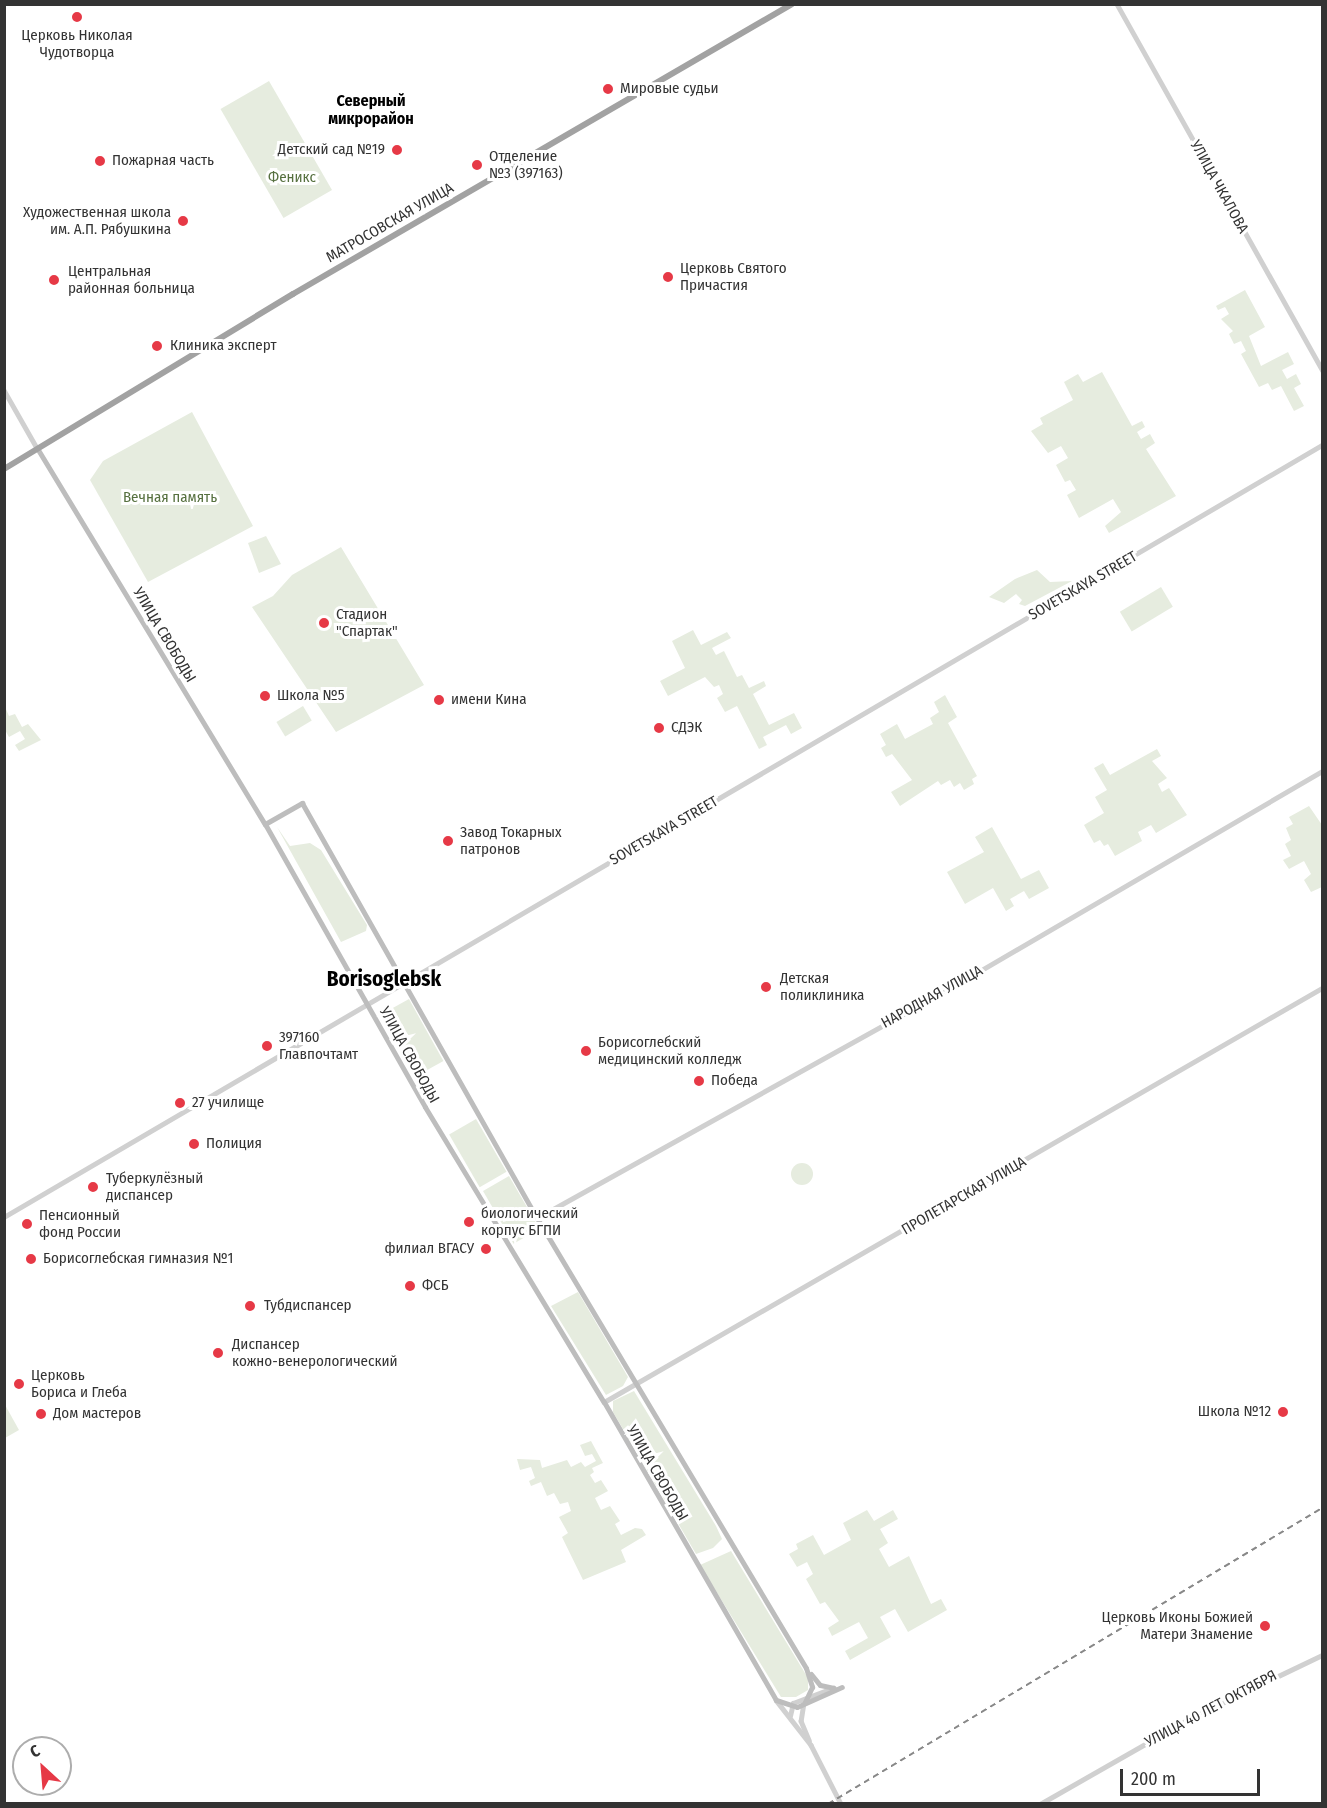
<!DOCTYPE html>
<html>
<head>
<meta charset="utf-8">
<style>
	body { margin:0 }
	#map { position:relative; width:1327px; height:1808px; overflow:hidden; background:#fff; font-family:"Fira Sans Condensed",sans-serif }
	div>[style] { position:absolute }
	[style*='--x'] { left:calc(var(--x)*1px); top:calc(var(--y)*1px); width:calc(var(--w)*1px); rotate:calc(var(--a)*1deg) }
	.green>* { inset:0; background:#e6ecdf; transform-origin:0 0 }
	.round { border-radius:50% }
	.tertiary>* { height:4.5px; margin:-2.25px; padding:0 2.25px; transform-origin:2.25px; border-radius:2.25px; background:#d0d0d0 }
	.secondary>* { height:5px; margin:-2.5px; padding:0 2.5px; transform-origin:2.5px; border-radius:2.5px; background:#bdbdbd }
	.trunk>* { height:6px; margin:-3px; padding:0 3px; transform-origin:3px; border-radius:3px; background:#a2a2a2 }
	.rail>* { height:1.5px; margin-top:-0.75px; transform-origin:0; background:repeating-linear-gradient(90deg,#888 0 6px,transparent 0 10.5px) }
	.dots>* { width:16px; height:16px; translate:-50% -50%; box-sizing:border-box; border:3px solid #fff; border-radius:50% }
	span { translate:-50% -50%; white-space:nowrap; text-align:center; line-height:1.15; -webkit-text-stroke:6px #fff; paint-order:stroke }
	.poi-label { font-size:15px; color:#333 }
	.left { translate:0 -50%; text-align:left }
	.right { translate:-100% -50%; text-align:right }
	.park-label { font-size:15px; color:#56703f }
	.street-label { font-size:15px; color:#333 }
	.neighbourhood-label { font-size:16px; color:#000; font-weight:700 }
	.district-label { font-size:21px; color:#000; font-weight:700 }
	.frame { position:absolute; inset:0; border:6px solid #333; pointer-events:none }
	.north { position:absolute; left:12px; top:1736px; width:60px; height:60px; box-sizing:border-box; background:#fff; border:2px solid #adadad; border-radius:50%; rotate:334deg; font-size:16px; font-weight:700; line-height:24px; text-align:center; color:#333 }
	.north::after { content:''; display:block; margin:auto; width:21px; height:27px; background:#e63946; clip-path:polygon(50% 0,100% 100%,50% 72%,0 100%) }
	.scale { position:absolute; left:1120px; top:1769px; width:140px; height:27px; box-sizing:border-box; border:3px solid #333; border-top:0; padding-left:8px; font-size:18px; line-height:21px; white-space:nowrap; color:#333; -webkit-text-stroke:4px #fff; paint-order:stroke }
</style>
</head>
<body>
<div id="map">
	<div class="green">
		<i style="left:269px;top:81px;width:126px;height:56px;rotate:60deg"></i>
		<i style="clip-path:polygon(1245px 290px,1265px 327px,1249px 336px,1261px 366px,1288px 352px,1294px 364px,1282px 370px,1287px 379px,1296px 374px,1301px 384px,1294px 388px,1304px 406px,1294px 411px,1281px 386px,1272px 390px,1268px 383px,1259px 387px,1241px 354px,1246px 351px,1241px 341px,1234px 344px,1229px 334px,1233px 331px,1221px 319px,1229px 314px,1225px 307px,1218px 310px,1216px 306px)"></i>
		<i style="clip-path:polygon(1102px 372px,1132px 426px,1142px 421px,1145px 427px,1137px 432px,1141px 439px,1150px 434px,1155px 443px,1146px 449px,1176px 496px,1109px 533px,1105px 526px,1121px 512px,1113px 499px,1079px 518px,1067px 495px,1076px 490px,1070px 480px,1065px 482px,1056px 465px,1068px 458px,1061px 446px,1048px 453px,1031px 431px,1043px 424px,1040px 418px,1073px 400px,1064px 382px,1078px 374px,1083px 382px)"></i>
		<i style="clip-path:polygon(192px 412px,253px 526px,148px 582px,90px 480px,103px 461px)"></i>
		<i style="clip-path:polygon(266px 536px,281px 564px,259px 573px,248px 543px)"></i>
		<i style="clip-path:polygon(341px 547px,424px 685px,336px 732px,252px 607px,273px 596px,292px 575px)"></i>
		<i style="clip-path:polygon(1037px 570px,1050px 582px,1072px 581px,1025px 606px,1019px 604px,1022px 600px,1016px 594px,1004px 603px,989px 597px,1015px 579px)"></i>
		<i style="left:1161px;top:587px;width:23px;height:48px;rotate:59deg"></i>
		<i style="clip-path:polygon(693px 630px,701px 645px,727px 632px,731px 638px,712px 648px,716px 655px,724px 651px,737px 677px,742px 675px,749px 688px,764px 681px,766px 686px,753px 694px,769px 725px,794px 713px,802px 728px,791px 734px,786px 725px,763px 737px,767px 745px,759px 749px,737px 706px,725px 712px,717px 698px,723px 694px,719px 685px,714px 687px,705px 677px,668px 696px,660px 681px,685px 668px,672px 641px)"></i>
		<i style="clip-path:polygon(945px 695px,957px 717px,948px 723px,977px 776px,972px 779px,974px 784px,964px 790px,960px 783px,954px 787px,950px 780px,941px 785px,938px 781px,900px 806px,891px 792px,912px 780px,892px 754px,886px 757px,881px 748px,886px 745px,880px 734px,897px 724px,905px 739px,933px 724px,930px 718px,939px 712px,934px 702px)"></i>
		<i style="left:303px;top:706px;width:17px;height:31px;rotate:59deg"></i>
		<i style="clip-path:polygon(5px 707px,9px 716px,15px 714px,22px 727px,28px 724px,41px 740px,19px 751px,15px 745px,25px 739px,20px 731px,9px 737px,5px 730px)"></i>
		<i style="clip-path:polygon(1157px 749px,1161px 756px,1152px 761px,1167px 778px,1158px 784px,1162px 792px,1169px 788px,1187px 815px,1156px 833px,1151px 825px,1138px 832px,1142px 841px,1115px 856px,1108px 844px,1104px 846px,1100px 840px,1094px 843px,1084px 825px,1104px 813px,1095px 797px,1107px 790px,1094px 768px,1103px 763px,1110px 775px)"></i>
		<i style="clip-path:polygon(1309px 806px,1322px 825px,1322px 887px,1311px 892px,1304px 880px,1311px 874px,1304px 861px,1289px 869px,1283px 860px,1291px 856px,1285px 844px,1291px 840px,1286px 828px,1293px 824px,1289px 817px)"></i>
		<i style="clip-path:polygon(277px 827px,290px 846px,310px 843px,321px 850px,367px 925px,366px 931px,341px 942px)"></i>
		<i style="clip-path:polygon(992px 827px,1021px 879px,1039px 870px,1049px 888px,1029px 899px,1024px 891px,1010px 899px,1014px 906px,1006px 911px,993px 888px,965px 904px,947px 872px,984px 852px,975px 837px)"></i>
		<i style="left:409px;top:999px;width:71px;height:32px;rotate:61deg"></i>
		<i style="left:476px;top:1119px;width:61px;height:31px;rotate:60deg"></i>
		<i class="round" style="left:791px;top:1163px;width:22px;height:22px"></i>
		<i style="left:509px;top:1176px;width:61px;height:30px;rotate:60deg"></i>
		<i style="clip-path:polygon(578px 1292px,628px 1377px,623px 1386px,606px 1395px,551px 1306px)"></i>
		<i style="clip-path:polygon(634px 1391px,716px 1526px,722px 1539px,713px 1548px,696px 1554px,613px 1412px,613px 1401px)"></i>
		<i style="clip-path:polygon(4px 1403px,19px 1430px,5px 1438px,4px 1438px)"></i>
		<i style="clip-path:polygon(591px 1441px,603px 1463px,592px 1468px,594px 1472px,590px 1475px,595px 1483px,601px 1480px,608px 1491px,595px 1498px,601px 1510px,610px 1506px,620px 1521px,615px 1524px,621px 1535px,635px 1528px,642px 1529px,646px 1535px,621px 1550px,626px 1562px,583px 1580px,562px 1537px,568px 1533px,559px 1517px,571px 1511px,568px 1502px,560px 1504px,554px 1493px,547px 1496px,541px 1482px,531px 1486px,529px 1481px,535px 1478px,531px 1467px,520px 1470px,517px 1459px,540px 1460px,542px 1468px,567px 1460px,571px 1467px,581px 1462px,585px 1467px,596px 1461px,592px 1454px,585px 1456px,580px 1445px)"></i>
		<i style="clip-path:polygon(867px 1510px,874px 1521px,893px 1510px,898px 1519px,880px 1529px,888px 1543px,879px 1549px,889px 1567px,909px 1556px,931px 1604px,941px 1599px,947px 1610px,908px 1632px,895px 1609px,880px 1617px,891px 1637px,850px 1660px,845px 1651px,868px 1638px,859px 1622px,832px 1636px,828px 1628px,839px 1621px,825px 1602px,820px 1604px,806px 1579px,813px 1574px,807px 1562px,797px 1567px,789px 1554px,798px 1549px,796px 1544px,813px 1535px,824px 1555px,851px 1540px,843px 1523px)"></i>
		<i style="clip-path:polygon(731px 1551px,808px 1678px,808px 1690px,796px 1697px,781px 1697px,700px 1565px)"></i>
	</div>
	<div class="tertiary">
		<i style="--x:1117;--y:4;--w:420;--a:60.7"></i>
		<i style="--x:4;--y:390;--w:67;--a:60.4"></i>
		<i style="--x:4;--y:1217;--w:1527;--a:-30.36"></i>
		<i style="--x:537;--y:1218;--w:493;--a:-29.1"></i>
		<i style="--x:968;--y:978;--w:410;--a:-30.3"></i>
		<i style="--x:604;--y:1402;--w:829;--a:-29.97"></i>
		<i style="--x:776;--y:1700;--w:57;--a:52.1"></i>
		<i style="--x:811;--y:1745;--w:66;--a:63"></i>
		<i style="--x:804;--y:1703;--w:18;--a:99"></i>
		<i style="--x:801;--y:1721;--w:21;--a:67"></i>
		<i style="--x:790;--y:1716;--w:13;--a:-77"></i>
		<i style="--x:793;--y:1703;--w:43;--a:-20.6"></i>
		<i style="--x:1040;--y:1804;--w:174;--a:-29.7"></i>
		<i style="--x:1191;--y:1718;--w:145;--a:-25.7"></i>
	</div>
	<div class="secondary">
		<i style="--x:37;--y:448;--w:440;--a:58.8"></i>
		<i style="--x:265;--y:824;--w:325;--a:60.5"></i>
		<i style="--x:425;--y:1107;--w:345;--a:58.8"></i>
		<i style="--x:604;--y:1402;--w:344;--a:60"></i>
		<i style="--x:776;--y:1700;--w:22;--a:18"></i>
		<i style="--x:797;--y:1707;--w:49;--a:-24"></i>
		<i style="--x:265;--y:824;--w:43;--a:-29.6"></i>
		<i style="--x:302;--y:803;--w:477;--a:60.5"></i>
		<i style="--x:537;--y:1218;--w:524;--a:59.13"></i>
		<i style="--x:806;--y:1668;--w:20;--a:72"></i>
		<i style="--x:812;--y:1687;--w:17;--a:115"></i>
		<i style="--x:811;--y:1674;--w:14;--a:51"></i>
		<i style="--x:820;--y:1685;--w:14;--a:12"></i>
	</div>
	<div class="trunk">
		<i style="--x:4;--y:469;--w:338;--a:-31.2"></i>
		<i style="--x:293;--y:294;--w:577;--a:-30.16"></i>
	</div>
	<div class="rail">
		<i style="--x:828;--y:1804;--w:576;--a:-30.93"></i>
	</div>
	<div class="dots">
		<i style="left:77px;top:17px;background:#e63946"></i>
		<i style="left:608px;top:89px;background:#e63946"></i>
		<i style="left:397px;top:150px;background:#e63946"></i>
		<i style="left:100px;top:161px;background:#e63946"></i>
		<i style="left:477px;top:165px;background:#e63946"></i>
		<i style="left:183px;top:221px;background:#e63946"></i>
		<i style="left:668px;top:277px;background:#e63946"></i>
		<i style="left:54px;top:280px;background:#e63946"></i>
		<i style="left:157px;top:346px;background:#e63946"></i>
		<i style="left:324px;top:623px;background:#e63946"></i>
		<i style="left:265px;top:696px;background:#e63946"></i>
		<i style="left:439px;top:700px;background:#e63946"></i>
		<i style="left:659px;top:728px;background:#e63946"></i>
		<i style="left:448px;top:841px;background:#e63946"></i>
		<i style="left:766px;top:987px;background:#e63946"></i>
		<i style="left:267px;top:1046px;background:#e63946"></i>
		<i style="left:586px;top:1051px;background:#e63946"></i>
		<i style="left:699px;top:1081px;background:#e63946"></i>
		<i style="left:180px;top:1103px;background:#e63946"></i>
		<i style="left:194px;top:1144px;background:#e63946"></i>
		<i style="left:93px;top:1187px;background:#e63946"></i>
		<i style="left:469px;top:1222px;background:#e63946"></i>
		<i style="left:27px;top:1224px;background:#e63946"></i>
		<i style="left:486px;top:1249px;background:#e63946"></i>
		<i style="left:31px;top:1259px;background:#e63946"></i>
		<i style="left:410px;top:1286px;background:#e63946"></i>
		<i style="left:250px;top:1306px;background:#e63946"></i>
		<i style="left:218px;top:1353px;background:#e63946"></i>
		<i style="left:19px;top:1384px;background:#e63946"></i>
		<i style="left:1283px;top:1412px;background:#e63946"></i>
		<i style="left:41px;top:1414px;background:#e63946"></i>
		<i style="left:1265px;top:1626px;background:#e63946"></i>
	</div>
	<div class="poi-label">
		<span style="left:77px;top:44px">Церковь Николая<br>Чудотворца</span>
		<span class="left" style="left:620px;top:89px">Мировые судьи</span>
		<span class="right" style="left:385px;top:150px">Детский сад №19</span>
		<span class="left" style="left:489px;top:165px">Отделение<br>№3 (397163)</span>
		<span class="left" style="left:112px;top:161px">Пожарная часть</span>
		<span class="right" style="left:171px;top:221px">Художественная школа<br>им. А.П. Рябушкина</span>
		<span class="left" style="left:680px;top:277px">Церковь Святого<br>Причастия</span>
		<span class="left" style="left:68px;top:280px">Центральная<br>районная больница</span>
		<span class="left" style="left:170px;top:346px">Клиника эксперт</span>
		<span class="left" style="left:336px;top:623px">Стадион<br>"Спартак"</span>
		<span class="left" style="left:277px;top:696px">Школа №5</span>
		<span class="left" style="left:451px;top:700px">имени Кина</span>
		<span class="left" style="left:671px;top:728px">СДЭК</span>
		<span class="left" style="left:460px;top:841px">Завод Токарных<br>патронов</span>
		<span class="left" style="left:780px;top:987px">Детская<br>поликлиника</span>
		<span class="left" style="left:279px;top:1046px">397160<br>Главпочтамт</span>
		<span class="left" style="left:598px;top:1051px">Борисоглебский<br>медицинский колледж</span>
		<span class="left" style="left:711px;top:1081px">Победа</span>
		<span class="left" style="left:192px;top:1103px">27 училище</span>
		<span class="left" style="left:206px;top:1144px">Полиция</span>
		<span class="left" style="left:106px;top:1187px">Туберкулёзный<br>диспансер</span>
		<span class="left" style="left:481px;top:1222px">биологический<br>корпус БГПИ</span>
		<span class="left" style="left:39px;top:1224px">Пенсионный<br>фонд России</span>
		<span class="right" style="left:474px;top:1249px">филиал ВГАСУ</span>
		<span class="left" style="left:43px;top:1259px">Борисоглебская гимназия №1</span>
		<span class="left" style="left:422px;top:1286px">ФСБ</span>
		<span class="left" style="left:264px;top:1306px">Тубдиспансер</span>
		<span class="left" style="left:232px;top:1353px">Диспансер<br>кожно-венерологический</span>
		<span class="left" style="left:31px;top:1384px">Церковь<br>Бориса и Глеба</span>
		<span class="right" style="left:1271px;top:1412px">Школа №12</span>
		<span class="left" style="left:53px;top:1414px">Дом мастеров</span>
		<span class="right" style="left:1253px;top:1626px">Церковь Иконы Божией<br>Матери Знамение</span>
	</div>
	<div class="park-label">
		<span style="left:292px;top:178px">Феникс</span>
		<span style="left:170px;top:498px">Вечная память</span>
	</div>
	<div class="street-label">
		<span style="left:1219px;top:187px;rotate:61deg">УЛИЦА ЧКАЛОВА</span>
		<span style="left:390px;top:223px;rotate:-30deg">МАТРОСОВСКАЯ УЛИЦА</span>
		<span style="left:1083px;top:586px;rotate:-30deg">SOVETSKAYA STREET</span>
		<span style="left:164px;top:635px;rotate:59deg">УЛИЦА СВОБОДЫ</span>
		<span style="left:664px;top:831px;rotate:-30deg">SOVETSKAYA STREET</span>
		<span style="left:932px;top:997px;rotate:-29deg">НАРОДНАЯ УЛИЦА</span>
		<span style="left:409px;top:1055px;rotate:61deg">УЛИЦА СВОБОДЫ</span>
		<span style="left:964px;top:1196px;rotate:-30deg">ПРОЛЕТАРСКАЯ УЛИЦА</span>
		<span style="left:657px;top:1473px;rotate:60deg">УЛИЦА СВОБОДЫ</span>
		<span style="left:1211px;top:1709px;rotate:-28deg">УЛИЦА 40 ЛЕТ ОКТЯБРЯ</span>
	</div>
	<div class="neighbourhood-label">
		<span style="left:371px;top:110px">Северный<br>микрорайон</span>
	</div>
	<div class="district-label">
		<span style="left:384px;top:979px">Borisoglebsk</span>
	</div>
	<div class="frame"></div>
	<div class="north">С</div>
	<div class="scale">200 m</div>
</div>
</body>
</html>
